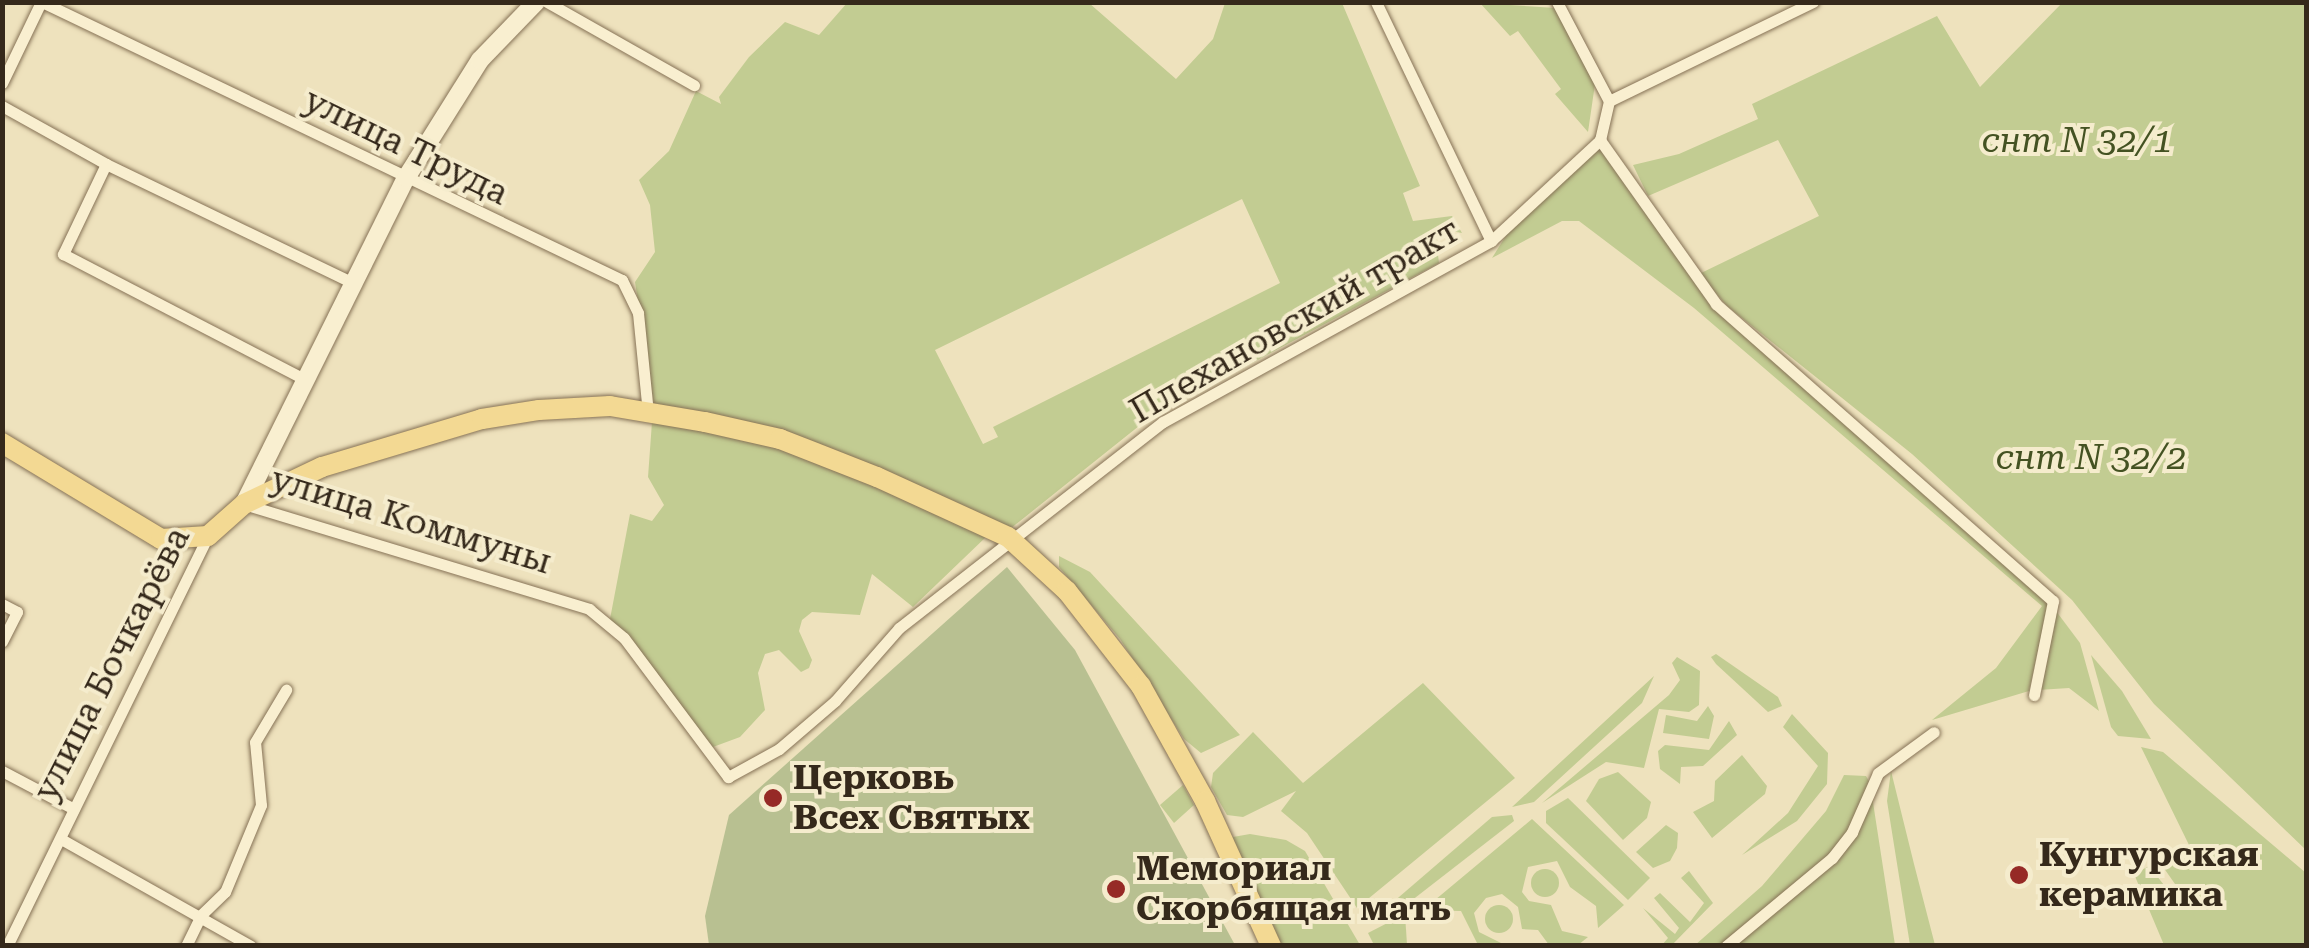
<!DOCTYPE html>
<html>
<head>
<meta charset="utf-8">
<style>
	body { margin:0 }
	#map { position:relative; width:2309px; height:948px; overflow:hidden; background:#eee2bd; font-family:"Roboto Serif",serif }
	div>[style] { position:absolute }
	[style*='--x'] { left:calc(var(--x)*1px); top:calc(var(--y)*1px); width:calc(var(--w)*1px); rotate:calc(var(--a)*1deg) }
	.green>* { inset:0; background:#c2cc92 }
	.round { border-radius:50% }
	.cemetery>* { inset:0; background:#b8c091 }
	.roads { filter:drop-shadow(0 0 2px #867256) drop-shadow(0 0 2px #867256) }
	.street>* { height:11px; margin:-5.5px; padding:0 5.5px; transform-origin:5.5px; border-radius:5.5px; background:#f9efd0 }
	.secondary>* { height:18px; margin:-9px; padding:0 9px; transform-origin:9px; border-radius:9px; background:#f9efd0 }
	.primary>* { height:20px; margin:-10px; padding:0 10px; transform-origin:10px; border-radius:10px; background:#f3d993 }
	.dots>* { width:28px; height:28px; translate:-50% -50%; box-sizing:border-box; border:5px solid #f5eccd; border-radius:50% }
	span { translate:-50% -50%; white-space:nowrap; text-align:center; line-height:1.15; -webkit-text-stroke:8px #f5eccd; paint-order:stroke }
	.park-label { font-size:35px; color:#445222; font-style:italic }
	.street-label { font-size:35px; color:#35291b }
	.poi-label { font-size:35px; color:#35291b; font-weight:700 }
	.left { translate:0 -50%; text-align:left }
	.frame { position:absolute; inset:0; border:5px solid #35291b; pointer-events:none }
</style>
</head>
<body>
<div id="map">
	<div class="green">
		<i style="clip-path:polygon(evenodd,847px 3px,1089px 3px,1176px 79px,1213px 39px,1225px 3px,1342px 3px,1420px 186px,1403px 193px,1413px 221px,1452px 216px,1462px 233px,1446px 230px,1436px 238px,1439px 263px,1149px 418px,1010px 529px,654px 405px,635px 282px,655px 252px,650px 205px,639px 180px,669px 151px,696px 91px,721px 104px,719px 97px,749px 57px,785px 22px,819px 35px,847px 3px,1242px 199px,1280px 283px,993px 427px,998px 437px,983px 444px,935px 350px,1242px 199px)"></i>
		<i style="clip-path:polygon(1480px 3px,1556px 8px,1595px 84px,1588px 132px,1555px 94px,1561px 89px,1518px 31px,1510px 36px)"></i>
		<i style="clip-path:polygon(2062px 3px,2306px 3px,2306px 850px,2154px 704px,2072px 600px,1912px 454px,1727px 306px,1699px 274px,1819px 216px,1778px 140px,1648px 196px,1633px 165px,1679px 154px,1758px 119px,1752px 104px,1937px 16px,1980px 87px)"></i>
		<i style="clip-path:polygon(1599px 148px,1715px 310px,2049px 603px,2029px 691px,1932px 720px,1996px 668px,2042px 606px,1694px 308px,1579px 221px,1562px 221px,1492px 258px,1507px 234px)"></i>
		<i style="clip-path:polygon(652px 422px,777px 443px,987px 536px,913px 607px,872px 574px,860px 615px,812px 612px,802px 620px,799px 631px,812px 660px,809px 668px,801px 672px,779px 650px,765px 654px,758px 673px,765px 710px,740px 737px,713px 747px,610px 619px,630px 514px,652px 521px,664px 505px,648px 477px)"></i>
		<i style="clip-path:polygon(1059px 556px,1090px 572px,1240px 735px,1201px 753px,1184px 739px,1120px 639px,1059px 567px)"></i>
		<i style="clip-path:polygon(2056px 611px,2080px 643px,2099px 711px,2069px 688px,2038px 690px)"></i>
		<i style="clip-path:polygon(1716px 654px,1778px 697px,1782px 706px,1768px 712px,1716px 664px,1711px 657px)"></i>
		<i style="clip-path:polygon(2091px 655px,2122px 691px,2151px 739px,2118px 736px,2111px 727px)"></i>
		<i style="clip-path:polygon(1677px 657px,1700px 671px,1699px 705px,1689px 712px,1659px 709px,1644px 768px,1606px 762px,1542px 803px,1669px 695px,1680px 680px,1672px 663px)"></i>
		<i style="clip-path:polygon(1654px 676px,1642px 703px,1583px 757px,1534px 802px,1512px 807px)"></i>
		<i style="clip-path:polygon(1423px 683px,1515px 778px,1357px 908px,1307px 833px,1281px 811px,1296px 791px,1243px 817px,1227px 815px,1211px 787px,1213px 773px,1253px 732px,1303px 783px)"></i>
		<i style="clip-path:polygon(1708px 706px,1714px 716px,1709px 739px,1663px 733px,1666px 715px,1697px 721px)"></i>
		<i style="clip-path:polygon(1792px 714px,1828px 753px,1827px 784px,1797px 821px,1742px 855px,1788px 813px,1818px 766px,1783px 727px)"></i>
		<i style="clip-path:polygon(1729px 721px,1737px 735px,1703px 766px,1681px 767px,1680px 784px,1660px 769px,1658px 751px,1665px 745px,1709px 750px)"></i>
		<i style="clip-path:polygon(2141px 747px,2163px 752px,2306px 873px,2306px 945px,2164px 945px,2134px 874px,2149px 866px,2175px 899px,2182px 894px,2161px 864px,2190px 847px)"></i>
		<i style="clip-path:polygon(1742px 755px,1767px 786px,1765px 794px,1712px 838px,1693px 812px,1714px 801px,1715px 781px)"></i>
		<i style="clip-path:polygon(1891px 771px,1914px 864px,1935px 945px,1910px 945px,1887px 801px)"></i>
		<i style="clip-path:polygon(1618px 772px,1651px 802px,1647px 818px,1623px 840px,1586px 801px,1599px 779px)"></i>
		<i style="clip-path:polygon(1844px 775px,1866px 776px,1870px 783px,1895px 945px,1694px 946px,1762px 886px,1826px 811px)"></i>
		<i style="clip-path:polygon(1183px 785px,1194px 805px,1174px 823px,1160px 805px)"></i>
		<i style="clip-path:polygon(1568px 798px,1650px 878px,1628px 900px,1546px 823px,1546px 811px)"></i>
		<i style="clip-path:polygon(1512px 815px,1514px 821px,1411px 901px,1370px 922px,1492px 817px)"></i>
		<i style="clip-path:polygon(1532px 819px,1624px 905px,1598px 928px,1596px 906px,1570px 887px,1557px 861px,1528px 867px,1522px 892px,1529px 901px,1551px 905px,1562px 931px,1588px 937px,1578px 945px,1549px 945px,1538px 930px,1522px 929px,1518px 907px,1502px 894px,1486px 898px,1474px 913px,1479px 932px,1505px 945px,1478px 945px,1461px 911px,1423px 910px)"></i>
		<i style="clip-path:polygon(1666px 825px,1678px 833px,1677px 848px,1670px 861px,1653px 868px,1636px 852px)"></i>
		<i style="clip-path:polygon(1250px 834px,1286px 840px,1305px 851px,1360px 945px,1281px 945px,1234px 847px,1233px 837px)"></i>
		<i class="round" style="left:1531px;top:869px;width:28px;height:28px"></i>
		<i style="clip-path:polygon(1689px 871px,1713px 903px,1672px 945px,1662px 945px,1668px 938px,1643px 908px,1675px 934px,1679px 928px,1654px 898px,1660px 893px,1690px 922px,1704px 903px,1681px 878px)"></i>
		<i class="round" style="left:1485px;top:905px;width:28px;height:28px"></i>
		<i style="clip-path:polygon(1405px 914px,1407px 945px,1374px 945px,1368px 933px)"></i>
	</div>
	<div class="cemetery">
		<i style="clip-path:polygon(1007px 567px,1075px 650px,1235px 945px,709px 945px,705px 916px,729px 815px)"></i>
	</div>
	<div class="roads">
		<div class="street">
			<i style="--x:42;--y:2;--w:643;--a:25.61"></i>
			<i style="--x:622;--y:280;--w:37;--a:64"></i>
			<i style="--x:638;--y:313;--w:101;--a:84.3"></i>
			<i style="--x:547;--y:2;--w:169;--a:29.5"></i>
			<i style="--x:1376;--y:2;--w:265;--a:64.3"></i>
			<i style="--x:1557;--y:2;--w:112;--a:62.3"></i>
			<i style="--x:1609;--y:101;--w:40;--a:103"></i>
			<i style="--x:1600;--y:140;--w:201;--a:54.7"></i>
			<i style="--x:1716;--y:304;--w:449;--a:41.4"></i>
			<i style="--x:2053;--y:601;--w:96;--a:101.4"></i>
			<i style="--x:2;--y:83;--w:90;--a:-64.3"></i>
			<i style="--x:1609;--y:101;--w:227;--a:-25.9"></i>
			<i style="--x:2;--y:106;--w:119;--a:29.1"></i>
			<i style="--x:106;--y:164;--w:272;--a:25.7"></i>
			<i style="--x:106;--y:164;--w:100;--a:115.5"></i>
			<i style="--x:63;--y:254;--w:269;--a:27.4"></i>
			<i style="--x:244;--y:504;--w:361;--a:16.9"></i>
			<i style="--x:589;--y:609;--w:45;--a:39.6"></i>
			<i style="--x:624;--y:638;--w:174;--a:53.2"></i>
			<i style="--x:728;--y:777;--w:58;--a:-28.8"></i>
			<i style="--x:779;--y:749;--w:74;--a:-40.6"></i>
			<i style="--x:835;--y:701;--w:97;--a:-48.8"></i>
			<i style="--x:899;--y:628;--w:335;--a:-38"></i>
			<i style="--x:1163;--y:422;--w:375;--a:-28.9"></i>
			<i style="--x:1491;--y:241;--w:149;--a:-42.8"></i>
			<i style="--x:2;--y:604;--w:17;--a:28"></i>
			<i style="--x:17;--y:612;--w:33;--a:117"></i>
			<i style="--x:2;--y:771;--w:81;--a:27.8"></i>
			<i style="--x:61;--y:839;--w:218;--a:29.4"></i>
			<i style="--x:7;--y:946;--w:457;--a:-63.9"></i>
			<i style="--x:186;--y:946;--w:34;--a:-64"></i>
			<i style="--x:201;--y:915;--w:33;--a:-44"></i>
			<i style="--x:225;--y:892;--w:94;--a:-67.5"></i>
			<i style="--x:261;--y:805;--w:63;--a:-95.4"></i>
			<i style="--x:255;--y:742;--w:61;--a:-59.2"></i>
			<i style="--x:1726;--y:946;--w:138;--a:-39.7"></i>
			<i style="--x:1832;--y:858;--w:33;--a:-52"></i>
			<i style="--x:1852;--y:832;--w:64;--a:-66.2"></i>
			<i style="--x:1878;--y:773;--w:69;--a:-36.2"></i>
		</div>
		<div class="secondary">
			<i style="--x:244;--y:504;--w:364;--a:-63.6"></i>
			<i style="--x:406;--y:178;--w:139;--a:-57.9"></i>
			<i style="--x:480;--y:60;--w:81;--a:-46"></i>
		</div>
		<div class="primary">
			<i style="--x:2;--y:443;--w:186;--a:31.1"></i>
			<i style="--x:161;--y:539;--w:47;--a:-3.7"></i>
			<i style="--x:208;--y:536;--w:48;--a:-41.6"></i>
			<i style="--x:244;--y:504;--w:86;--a:-25.4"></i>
			<i style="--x:322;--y:467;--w:167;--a:-16.7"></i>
			<i style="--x:482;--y:419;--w:58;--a:-9"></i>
			<i style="--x:539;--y:410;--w:71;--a:-3.2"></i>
			<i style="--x:610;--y:406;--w:96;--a:9.6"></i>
			<i style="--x:705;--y:422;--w:77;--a:12.8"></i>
			<i style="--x:780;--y:439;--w:104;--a:21.4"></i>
			<i style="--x:877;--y:477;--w:144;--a:24.6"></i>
			<i style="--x:1008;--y:537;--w:80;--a:42.5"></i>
			<i style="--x:1067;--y:591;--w:120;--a:52.1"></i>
			<i style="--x:1141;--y:686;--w:132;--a:60.9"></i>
			<i style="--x:1205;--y:801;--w:159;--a:65.5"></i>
		</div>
	</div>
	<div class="dots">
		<i style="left:773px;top:798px;background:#962a26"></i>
		<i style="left:2019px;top:875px;background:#962a26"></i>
		<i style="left:1116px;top:889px;background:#962a26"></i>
	</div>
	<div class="park-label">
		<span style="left:2077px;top:141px">снт N 32/1</span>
		<span style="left:2091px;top:458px">снт N 32/2</span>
	</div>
	<div class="street-label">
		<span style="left:406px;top:147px;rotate:26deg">улица Труда</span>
		<span style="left:1295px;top:321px;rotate:-30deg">Плехановский тракт</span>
		<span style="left:411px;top:521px;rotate:17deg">улица Коммуны</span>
		<span style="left:112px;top:664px;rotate:-63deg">улица Бочкарёва</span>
	</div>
	<div class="poi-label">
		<span class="left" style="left:793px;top:798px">Церковь<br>Всех Святых</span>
		<span class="left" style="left:2039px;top:875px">Кунгурская<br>керамика</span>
		<span class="left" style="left:1136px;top:889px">Мемориал<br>Скорбящая мать</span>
	</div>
	<div class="frame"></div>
</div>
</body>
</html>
